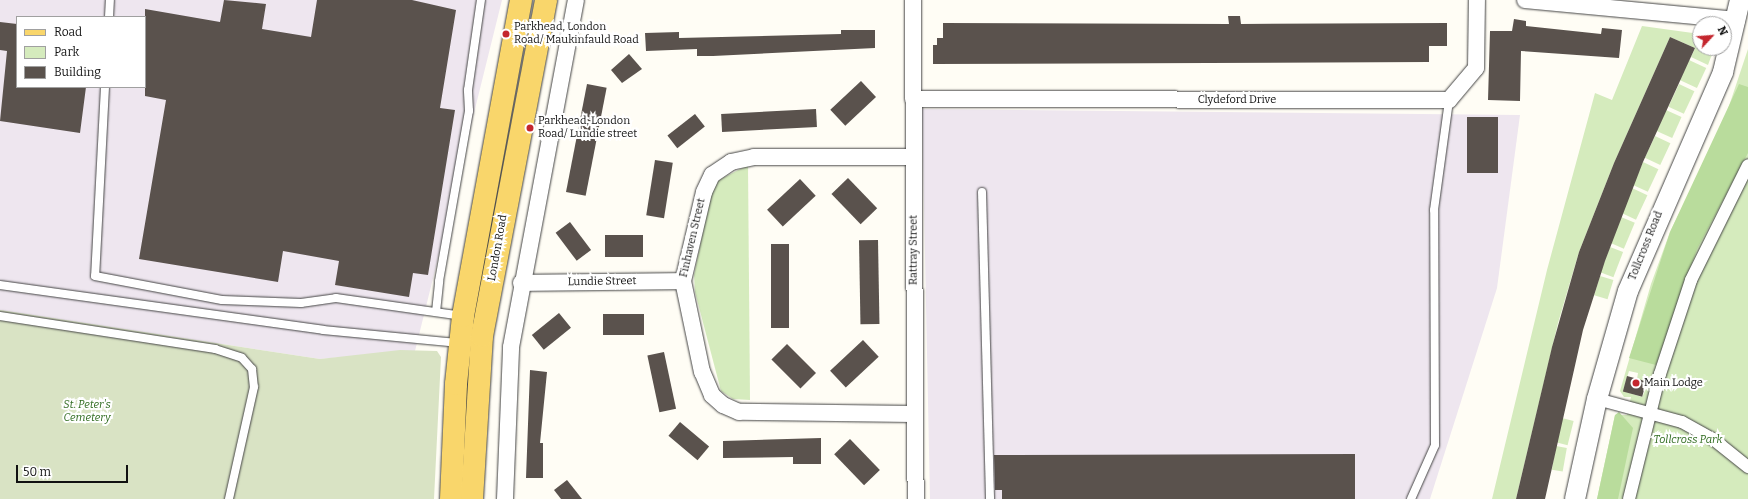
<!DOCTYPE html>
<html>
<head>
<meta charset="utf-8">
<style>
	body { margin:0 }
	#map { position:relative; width:1748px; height:499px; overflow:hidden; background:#fffdf5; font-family:Bitter,serif }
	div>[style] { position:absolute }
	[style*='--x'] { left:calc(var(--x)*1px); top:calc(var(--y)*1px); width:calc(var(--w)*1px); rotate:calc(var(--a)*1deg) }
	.industrial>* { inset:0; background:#eee6ef }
	.green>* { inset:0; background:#d5ebbd; transform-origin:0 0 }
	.forest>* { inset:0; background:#b9dc9c }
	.cemetery>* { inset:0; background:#d9e3c4 }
	.building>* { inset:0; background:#5a524d; transform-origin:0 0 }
	.roads { filter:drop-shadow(0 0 1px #444) drop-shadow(0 0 1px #444) }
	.service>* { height:8px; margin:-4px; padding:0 4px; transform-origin:4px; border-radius:4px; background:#fff }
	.pedestrian>* { height:12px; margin:-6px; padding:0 6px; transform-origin:6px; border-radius:6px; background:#fff }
	.minor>* { height:16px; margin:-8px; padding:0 8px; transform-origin:8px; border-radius:8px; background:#fff }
	.tertiary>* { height:20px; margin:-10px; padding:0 10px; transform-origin:10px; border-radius:10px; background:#fff }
	.primary>* { height:22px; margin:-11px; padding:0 11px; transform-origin:11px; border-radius:11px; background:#f9d66b }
	.dots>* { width:11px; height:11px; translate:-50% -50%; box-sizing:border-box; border:2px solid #fff; border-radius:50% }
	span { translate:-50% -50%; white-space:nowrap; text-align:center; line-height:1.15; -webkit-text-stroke:4px #fff; paint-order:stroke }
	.poi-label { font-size:11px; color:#111 }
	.left { translate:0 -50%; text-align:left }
	.street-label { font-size:11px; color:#111 }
	.park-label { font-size:11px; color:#2f6b1f; font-style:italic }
	.legend { position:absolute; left:16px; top:16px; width:130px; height:72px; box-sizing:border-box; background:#fff; border:1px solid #a0a0a0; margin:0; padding:5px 7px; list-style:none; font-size:12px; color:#111 }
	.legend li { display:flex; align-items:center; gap:8px; height:20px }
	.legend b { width:20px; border:1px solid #a0a0a0 }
	.north { position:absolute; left:1692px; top:16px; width:40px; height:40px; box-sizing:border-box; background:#fff; border:1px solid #a0a0a0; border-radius:50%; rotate:64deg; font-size:11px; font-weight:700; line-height:16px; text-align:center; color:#111 }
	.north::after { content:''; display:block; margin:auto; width:14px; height:18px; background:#c4262e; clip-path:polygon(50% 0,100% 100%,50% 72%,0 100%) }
	.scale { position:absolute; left:16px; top:465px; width:112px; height:18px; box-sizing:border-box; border:2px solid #111; border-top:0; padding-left:5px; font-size:12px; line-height:14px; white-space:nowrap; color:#111; -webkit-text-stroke:3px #fff; paint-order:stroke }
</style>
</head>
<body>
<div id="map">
	<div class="industrial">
		<i style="clip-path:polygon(evenodd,0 0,502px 0,415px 351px,320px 359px,0 310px,0 0,17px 17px,145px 17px,145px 87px,17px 87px,17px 17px)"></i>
		<i style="clip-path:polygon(922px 109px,1520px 115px,1497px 288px,1430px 499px,930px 499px)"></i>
	</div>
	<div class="green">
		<i style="clip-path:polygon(1642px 26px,1700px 34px,1700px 48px,1712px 48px,1712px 54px,1708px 65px,1691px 57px,1695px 48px,1670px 37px,1614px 163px,1579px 252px,1558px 323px,1516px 499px,1492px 499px,1547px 270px,1595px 93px,1612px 100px)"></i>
		<i style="clip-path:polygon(evenodd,1748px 49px,1748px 499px,1597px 499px,1615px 415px,1627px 415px,1631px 397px,1624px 397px,1620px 391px,1651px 284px,1670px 232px,1723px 124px,1748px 49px,1629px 371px,1638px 373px,1637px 379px,1648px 385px,1642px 397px,1623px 391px,1629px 371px)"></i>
		<i style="left:1689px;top:60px;width:19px;height:22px;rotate:25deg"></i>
		<i style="left:1679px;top:84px;width:17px;height:25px;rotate:25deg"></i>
		<i style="left:1666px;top:110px;width:17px;height:23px;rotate:24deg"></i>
		<i style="left:1655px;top:136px;width:17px;height:24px;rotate:25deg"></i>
		<i style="left:1643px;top:162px;width:17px;height:25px;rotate:25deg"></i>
		<i style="clip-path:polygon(748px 165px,750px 400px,733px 399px,721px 391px,695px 292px,694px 275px,713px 183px)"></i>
		<i style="left:1632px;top:188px;width:17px;height:27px;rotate:25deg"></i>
		<i style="left:1621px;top:217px;width:15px;height:28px;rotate:23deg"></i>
		<i style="left:1610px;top:247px;width:14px;height:27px;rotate:21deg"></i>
		<i style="left:1600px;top:276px;width:14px;height:20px;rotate:17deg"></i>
		<i style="left:1562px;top:418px;width:12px;height:25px;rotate:14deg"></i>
		<i style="left:1556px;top:446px;width:11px;height:24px;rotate:10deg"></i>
	</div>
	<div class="forest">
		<i style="clip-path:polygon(1739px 84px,1748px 87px,1748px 153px,1697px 249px,1656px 365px,1629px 358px,1670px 232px)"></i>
		<i style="clip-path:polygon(1619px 412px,1633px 428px,1618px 499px,1597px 499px,1615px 415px)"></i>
	</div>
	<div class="cemetery">
		<i style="clip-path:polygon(0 310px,320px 359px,400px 350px,437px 351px,441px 357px,434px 499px,0 499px)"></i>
	</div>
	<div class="building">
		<i style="clip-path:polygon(224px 0,266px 4px,262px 29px,311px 37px,317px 0,412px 0,456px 10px,440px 108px,455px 110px,428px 275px,413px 273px,409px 297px,335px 285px,339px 261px,283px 251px,278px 282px,139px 259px,166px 100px,145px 96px,145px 9px,220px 22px)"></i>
		<i style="clip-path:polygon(1228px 16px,1240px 16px,1241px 24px,1447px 23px,1447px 46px,1429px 46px,1429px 62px,933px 64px,933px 45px,937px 45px,937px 38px,943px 38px,943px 23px,1229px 24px)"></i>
		<i style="clip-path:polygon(1514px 19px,1526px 21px,1526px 26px,1601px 34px,1602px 28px,1622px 30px,1619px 58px,1521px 51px,1520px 101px,1488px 100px,1490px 31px,1512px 31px)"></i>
		<i style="clip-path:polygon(0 22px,17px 24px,17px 87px,86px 87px,80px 133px,0 121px,7px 51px,0 50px)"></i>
		<i style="clip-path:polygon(841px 30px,875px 30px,875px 48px,713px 56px,697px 56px,697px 49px,646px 51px,645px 33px,679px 32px,679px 38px,841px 34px)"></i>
		<i style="clip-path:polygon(1670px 37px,1695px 48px,1643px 162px,1605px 261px,1583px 330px,1545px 499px,1516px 499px,1552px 347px,1579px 252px,1614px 163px)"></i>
		<i style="clip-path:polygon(629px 54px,642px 69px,622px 83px,611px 70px)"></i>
		<i style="left:861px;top:81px;width:22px;height:42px;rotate:47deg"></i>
		<i style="left:587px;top:84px;width:20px;height:110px;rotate:11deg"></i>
		<i style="left:816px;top:109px;width:18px;height:95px;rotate:87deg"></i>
		<i style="left:695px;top:114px;width:16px;height:35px;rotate:52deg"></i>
		<i style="left:1467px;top:117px;width:31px;height:56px"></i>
		<i style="left:655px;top:160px;width:18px;height:56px;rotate:9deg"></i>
		<i style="left:848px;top:178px;width:42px;height:23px;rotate:46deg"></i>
		<i style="left:800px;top:179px;width:23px;height:45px;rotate:47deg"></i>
		<i style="left:570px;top:222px;width:35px;height:18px;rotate:53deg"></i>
		<i style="left:643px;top:235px;width:22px;height:38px;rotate:90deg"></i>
		<i style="left:878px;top:240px;width:84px;height:19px;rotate:89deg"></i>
		<i style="left:771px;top:244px;width:18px;height:84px"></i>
		<i style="left:559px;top:313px;width:19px;height:35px;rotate:51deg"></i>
		<i style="left:603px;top:314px;width:41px;height:21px"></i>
		<i style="left:863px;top:340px;width:23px;height:45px;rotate:47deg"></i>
		<i style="left:787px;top:344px;width:41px;height:22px;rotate:45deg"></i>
		<i style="left:664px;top:352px;width:58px;height:17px;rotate:78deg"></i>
		<i style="clip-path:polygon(530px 370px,547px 372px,540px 443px,543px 443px,543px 478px,526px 478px)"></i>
		<i style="left:1627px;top:376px;width:20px;height:16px;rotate:15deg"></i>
		<i style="left:680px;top:422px;width:38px;height:18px;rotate:40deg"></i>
		<i style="clip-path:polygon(821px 438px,821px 464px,793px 464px,793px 457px,723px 458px,723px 441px)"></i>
		<i style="left:850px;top:439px;width:43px;height:22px;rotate:46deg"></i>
		<i style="clip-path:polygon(1355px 454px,1355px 499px,1002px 499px,1002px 490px,995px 490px,994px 455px)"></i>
		<i style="clip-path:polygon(567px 480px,575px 490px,582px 499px,561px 499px,554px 490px)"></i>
	</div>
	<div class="roads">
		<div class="service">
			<i style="--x:109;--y:17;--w:17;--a:-87"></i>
			<i style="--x:105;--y:87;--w:189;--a:93"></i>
			<i style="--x:95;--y:276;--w:129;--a:10.7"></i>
			<i style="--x:222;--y:300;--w:79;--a:2.2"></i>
			<i style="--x:301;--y:303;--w:35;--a:-8"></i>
			<i style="--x:336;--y:298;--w:128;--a:8.1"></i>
			<i style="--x:982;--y:192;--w:307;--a:88.5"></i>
			<i style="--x:0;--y:285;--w:326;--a:7.9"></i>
			<i style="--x:323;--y:330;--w:137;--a:5.5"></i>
			<i style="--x:436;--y:312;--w:31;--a:-84"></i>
			<i style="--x:439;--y:281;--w:173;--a:-80"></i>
			<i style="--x:469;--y:111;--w:21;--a:-93"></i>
			<i style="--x:468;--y:90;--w:91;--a:-81.8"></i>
			<i style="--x:0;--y:316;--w:218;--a:8.7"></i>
			<i style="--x:215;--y:349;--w:28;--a:18"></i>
			<i style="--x:242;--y:358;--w:15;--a:48"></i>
			<i style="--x:252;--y:369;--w:18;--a:84"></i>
			<i style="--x:254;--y:387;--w:115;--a:102.6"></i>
			<i style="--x:1411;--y:499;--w:59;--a:-66"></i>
			<i style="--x:1435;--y:445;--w:235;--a:-90.2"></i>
			<i style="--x:1434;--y:210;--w:111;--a:-82.2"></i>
		</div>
		<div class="pedestrian">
			<i style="--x:1597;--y:399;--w:88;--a:15.1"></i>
			<i style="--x:1682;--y:422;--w:35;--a:29"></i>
			<i style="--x:1713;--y:439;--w:45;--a:38.7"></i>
			<i style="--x:1629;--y:499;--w:129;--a:-76.1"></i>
			<i style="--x:1660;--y:374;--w:99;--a:-71.7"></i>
			<i style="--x:1691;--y:280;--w:128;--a:-63.6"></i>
		</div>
		<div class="minor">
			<i style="--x:913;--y:0;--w:499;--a:89.7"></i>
			<i style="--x:1525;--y:0;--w:213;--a:5.4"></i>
			<i style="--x:913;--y:99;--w:536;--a:0.11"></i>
			<i style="--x:1449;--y:100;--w:42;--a:-49.8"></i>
			<i style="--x:1476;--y:68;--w:68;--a:-89.2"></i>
			<i style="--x:521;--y:283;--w:162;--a:-0.7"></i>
			<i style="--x:913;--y:414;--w:174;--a:-179.3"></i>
			<i style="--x:739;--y:412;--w:17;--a:-156"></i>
			<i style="--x:723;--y:405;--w:15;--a:-138"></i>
			<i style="--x:712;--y:395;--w:25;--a:-113"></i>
			<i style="--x:702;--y:372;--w:93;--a:-101.8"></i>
			<i style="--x:683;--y:281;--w:91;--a:-76.7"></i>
			<i style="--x:704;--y:192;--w:19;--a:-65"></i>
			<i style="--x:712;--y:175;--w:23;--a:-34"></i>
			<i style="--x:731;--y:162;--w:24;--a:-12"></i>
			<i style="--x:754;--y:157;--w:160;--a:0"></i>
			<i style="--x:505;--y:499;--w:152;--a:-87.7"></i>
			<i style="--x:511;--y:347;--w:353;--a:-79.4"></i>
		</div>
		<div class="tertiary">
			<i style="--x:1575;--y:499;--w:102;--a:-77.6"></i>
			<i style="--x:1597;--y:399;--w:112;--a:-74"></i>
			<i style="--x:1628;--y:291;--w:239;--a:-66.5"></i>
			<i style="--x:1723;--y:72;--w:74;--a:-76.7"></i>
		</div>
		<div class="primary">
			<i style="--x:451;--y:499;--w:115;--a:-87.5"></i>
			<i style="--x:456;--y:384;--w:68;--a:-84.1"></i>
			<i style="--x:463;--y:316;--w:321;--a:-79.6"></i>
			<i style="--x:472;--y:499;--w:163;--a:-86.5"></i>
			<i style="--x:482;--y:336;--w:342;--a:-79.2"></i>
		</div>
	</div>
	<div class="dots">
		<i style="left:506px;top:34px;background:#c4262e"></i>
		<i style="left:530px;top:128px;background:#c4262e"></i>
		<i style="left:1636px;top:383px;background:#c4262e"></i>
	</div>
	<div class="poi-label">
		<span class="left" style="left:514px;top:34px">Parkhead, London<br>Road/ Maukinfauld Road</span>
		<span class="left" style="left:538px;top:128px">Parkhead, London<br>Road/ Lundie street</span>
		<span class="left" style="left:1644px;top:383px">Main Lodge</span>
	</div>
	<div class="street-label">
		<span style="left:1237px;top:100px">Clydeford Drive</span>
		<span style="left:693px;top:238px;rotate:-77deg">Finhaven Street</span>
		<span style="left:1646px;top:246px;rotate:-68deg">Tollcross Road</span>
		<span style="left:498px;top:248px;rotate:-80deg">London Road</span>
		<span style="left:914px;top:250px;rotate:-90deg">Rattray Street</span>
		<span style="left:602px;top:282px;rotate:-1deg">Lundie Street</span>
	</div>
	<div class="park-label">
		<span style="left:87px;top:412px">St. Peter's<br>Cemetery</span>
		<span style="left:1688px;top:440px">Tollcross Park</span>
	</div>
	<ul class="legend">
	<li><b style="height:5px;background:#f9d66b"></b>Road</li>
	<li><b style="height:11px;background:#d5ebbd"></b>Park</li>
	<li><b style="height:11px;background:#5a524d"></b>Building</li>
	</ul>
	<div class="north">N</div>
	<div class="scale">50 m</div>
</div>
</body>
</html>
